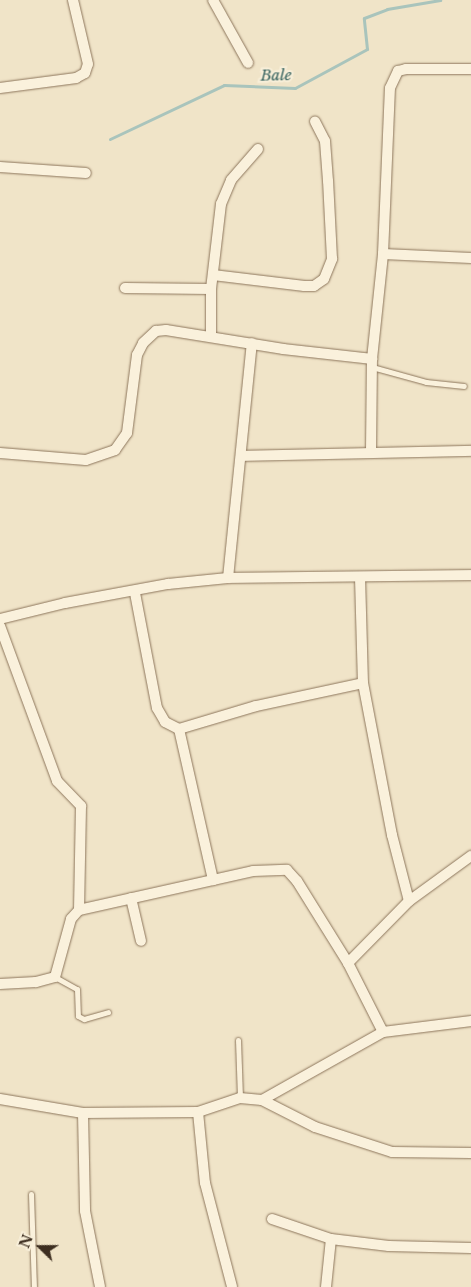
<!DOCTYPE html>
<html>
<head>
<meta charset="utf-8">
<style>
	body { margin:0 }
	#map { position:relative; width:471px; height:1287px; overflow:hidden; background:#f0e4c8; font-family:"Libre Baskerville",serif }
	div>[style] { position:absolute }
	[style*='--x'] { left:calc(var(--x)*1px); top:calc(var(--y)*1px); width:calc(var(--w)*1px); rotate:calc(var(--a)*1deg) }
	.stream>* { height:3px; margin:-1.5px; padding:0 1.5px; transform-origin:1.5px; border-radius:1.5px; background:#a9c4bc }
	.roads { filter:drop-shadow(0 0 1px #8d765c) drop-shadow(0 0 1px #8d765c) }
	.service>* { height:5px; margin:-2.5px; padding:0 2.5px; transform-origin:2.5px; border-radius:2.5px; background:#faf1dc }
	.minor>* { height:10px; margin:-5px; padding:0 5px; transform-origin:5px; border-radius:5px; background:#faf1dc }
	span { translate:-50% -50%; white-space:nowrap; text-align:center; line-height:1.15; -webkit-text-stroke:4.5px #f7eed8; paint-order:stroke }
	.water-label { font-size:15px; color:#2f5d5a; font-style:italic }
	.north { position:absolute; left:15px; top:1222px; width:50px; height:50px; -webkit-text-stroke:4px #f7eed8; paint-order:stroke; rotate:292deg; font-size:14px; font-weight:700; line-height:20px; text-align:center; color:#3d2e20 }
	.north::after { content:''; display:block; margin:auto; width:18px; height:22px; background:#3d2e20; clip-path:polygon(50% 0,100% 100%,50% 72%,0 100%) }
</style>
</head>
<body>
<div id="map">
	<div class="stream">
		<i style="--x:110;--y:139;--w:126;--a:-25.3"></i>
		<i style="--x:224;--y:85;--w:71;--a:2.4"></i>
		<i style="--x:295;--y:88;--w:82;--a:-28.4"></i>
		<i style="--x:367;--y:49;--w:31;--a:-96"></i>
		<i style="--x:364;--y:18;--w:25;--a:-21"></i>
		<i style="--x:387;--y:9;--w:54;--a:-9.6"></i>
	</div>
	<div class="roads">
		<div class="service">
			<i style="--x:372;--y:367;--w:56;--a:15.5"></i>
			<i style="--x:426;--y:382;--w:38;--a:6"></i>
			<i style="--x:55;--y:977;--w:25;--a:29"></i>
			<i style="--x:77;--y:989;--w:27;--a:88"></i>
			<i style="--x:78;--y:1016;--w:7;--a:27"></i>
			<i style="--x:84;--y:1019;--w:25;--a:-16"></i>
			<i style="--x:238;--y:1040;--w:58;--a:88"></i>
			<i style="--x:31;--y:1194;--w:93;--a:88.2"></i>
		</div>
		<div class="minor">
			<i style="--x:213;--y:0;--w:72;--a:60.9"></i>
			<i style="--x:0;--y:88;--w:77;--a:-7.5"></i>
			<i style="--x:76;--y:78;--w:10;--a:-29"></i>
			<i style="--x:85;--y:73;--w:9;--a:-72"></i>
			<i style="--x:88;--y:64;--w:66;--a:-103.2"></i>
			<i style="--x:0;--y:167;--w:86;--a:4"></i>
			<i style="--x:383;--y:254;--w:88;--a:2.6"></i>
			<i style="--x:213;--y:275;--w:92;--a:6.9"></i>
			<i style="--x:304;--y:286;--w:10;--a:0"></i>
			<i style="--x:314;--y:286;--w:12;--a:-35"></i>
			<i style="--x:324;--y:279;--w:22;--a:-68"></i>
			<i style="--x:332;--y:259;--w:78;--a:-92.9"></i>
			<i style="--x:328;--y:181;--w:40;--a:-94.3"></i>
			<i style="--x:325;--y:141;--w:22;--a:-117"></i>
			<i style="--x:125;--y:288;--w:86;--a:0.7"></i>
			<i style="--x:211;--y:336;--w:47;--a:-90"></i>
			<i style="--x:211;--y:289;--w:86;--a:-83.3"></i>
			<i style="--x:221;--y:204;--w:26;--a:-67"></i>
			<i style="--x:231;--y:180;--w:41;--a:-48.9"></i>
			<i style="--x:371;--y:452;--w:93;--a:-89.4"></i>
			<i style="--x:372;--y:359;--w:106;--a:-84"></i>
			<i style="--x:383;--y:254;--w:166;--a:-87.6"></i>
			<i style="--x:390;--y:88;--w:19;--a:-65"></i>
			<i style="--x:398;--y:71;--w:8;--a:-14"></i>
			<i style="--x:406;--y:69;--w:65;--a:0"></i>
			<i style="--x:0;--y:453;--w:86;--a:4.7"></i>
			<i style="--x:86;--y:460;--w:31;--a:-19"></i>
			<i style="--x:115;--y:450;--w:21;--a:-55"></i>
			<i style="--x:127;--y:433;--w:79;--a:-82.7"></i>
			<i style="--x:137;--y:355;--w:13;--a:-63"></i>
			<i style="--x:143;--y:343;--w:18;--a:-43"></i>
			<i style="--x:156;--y:331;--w:10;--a:-6"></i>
			<i style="--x:166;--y:330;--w:119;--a:9.2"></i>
			<i style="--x:283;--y:349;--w:90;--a:6.4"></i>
			<i style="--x:242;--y:456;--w:229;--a:-1.3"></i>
			<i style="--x:360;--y:577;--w:106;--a:88.4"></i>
			<i style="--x:363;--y:683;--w:155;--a:79.2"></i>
			<i style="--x:392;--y:835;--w:68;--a:75.6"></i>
			<i style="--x:228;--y:578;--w:236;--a:-84.2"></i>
			<i style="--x:135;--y:593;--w:117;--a:79.2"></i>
			<i style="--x:157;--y:708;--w:16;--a:60"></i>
			<i style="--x:165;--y:722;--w:16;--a:27"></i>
			<i style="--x:179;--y:729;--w:155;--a:77.3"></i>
			<i style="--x:0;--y:619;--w:67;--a:-13.8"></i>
			<i style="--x:65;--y:603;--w:105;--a:-10.5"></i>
			<i style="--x:168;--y:584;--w:60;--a:-5.7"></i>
			<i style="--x:228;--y:578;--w:243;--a:-0.7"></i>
			<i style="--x:0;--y:626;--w:165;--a:69.8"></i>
			<i style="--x:57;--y:781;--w:35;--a:46"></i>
			<i style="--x:81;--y:806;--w:104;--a:91.1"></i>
			<i style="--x:79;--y:910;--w:12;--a:132"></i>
			<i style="--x:71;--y:919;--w:60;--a:105.4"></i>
			<i style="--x:55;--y:977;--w:20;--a:165"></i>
			<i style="--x:36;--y:982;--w:36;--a:177"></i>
			<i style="--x:179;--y:729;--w:80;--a:-16.6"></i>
			<i style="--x:256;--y:706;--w:109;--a:-12.1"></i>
			<i style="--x:131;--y:898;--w:44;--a:76.9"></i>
			<i style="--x:79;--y:910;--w:178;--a:-12.6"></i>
			<i style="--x:253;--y:871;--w:34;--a:-2"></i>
			<i style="--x:287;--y:870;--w:15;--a:48"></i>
			<i style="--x:297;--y:881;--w:97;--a:58.1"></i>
			<i style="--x:348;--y:963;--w:77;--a:63.1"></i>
			<i style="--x:348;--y:963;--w:87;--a:-45.5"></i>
			<i style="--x:409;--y:901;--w:77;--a:-36"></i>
			<i style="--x:0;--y:1099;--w:84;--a:9.6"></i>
			<i style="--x:83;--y:1113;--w:115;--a:-0.5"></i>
			<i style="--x:198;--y:1112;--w:44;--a:-18.4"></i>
			<i style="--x:240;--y:1098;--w:22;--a:5"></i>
			<i style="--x:262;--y:1100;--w:139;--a:-29.3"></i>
			<i style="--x:383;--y:1032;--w:89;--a:-7.1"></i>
			<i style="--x:262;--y:1100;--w:59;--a:27"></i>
			<i style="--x:315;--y:1127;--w:81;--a:18"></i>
			<i style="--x:392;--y:1152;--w:79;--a:0.7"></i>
			<i style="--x:198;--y:1112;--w:71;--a:84.4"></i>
			<i style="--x:205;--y:1183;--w:107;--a:75.4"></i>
			<i style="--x:83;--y:1113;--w:98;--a:88.8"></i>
			<i style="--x:85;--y:1211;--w:77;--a:78.8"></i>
			<i style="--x:272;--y:1219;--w:62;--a:18.7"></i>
			<i style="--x:331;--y:1239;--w:58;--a:6.9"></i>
			<i style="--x:389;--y:1246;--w:82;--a:1.4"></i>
			<i style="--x:326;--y:1287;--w:48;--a:-84.1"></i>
		</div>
	</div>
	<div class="water-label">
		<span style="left:276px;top:75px;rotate:-1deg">Bale</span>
	</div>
	<div class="north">N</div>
</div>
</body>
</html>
